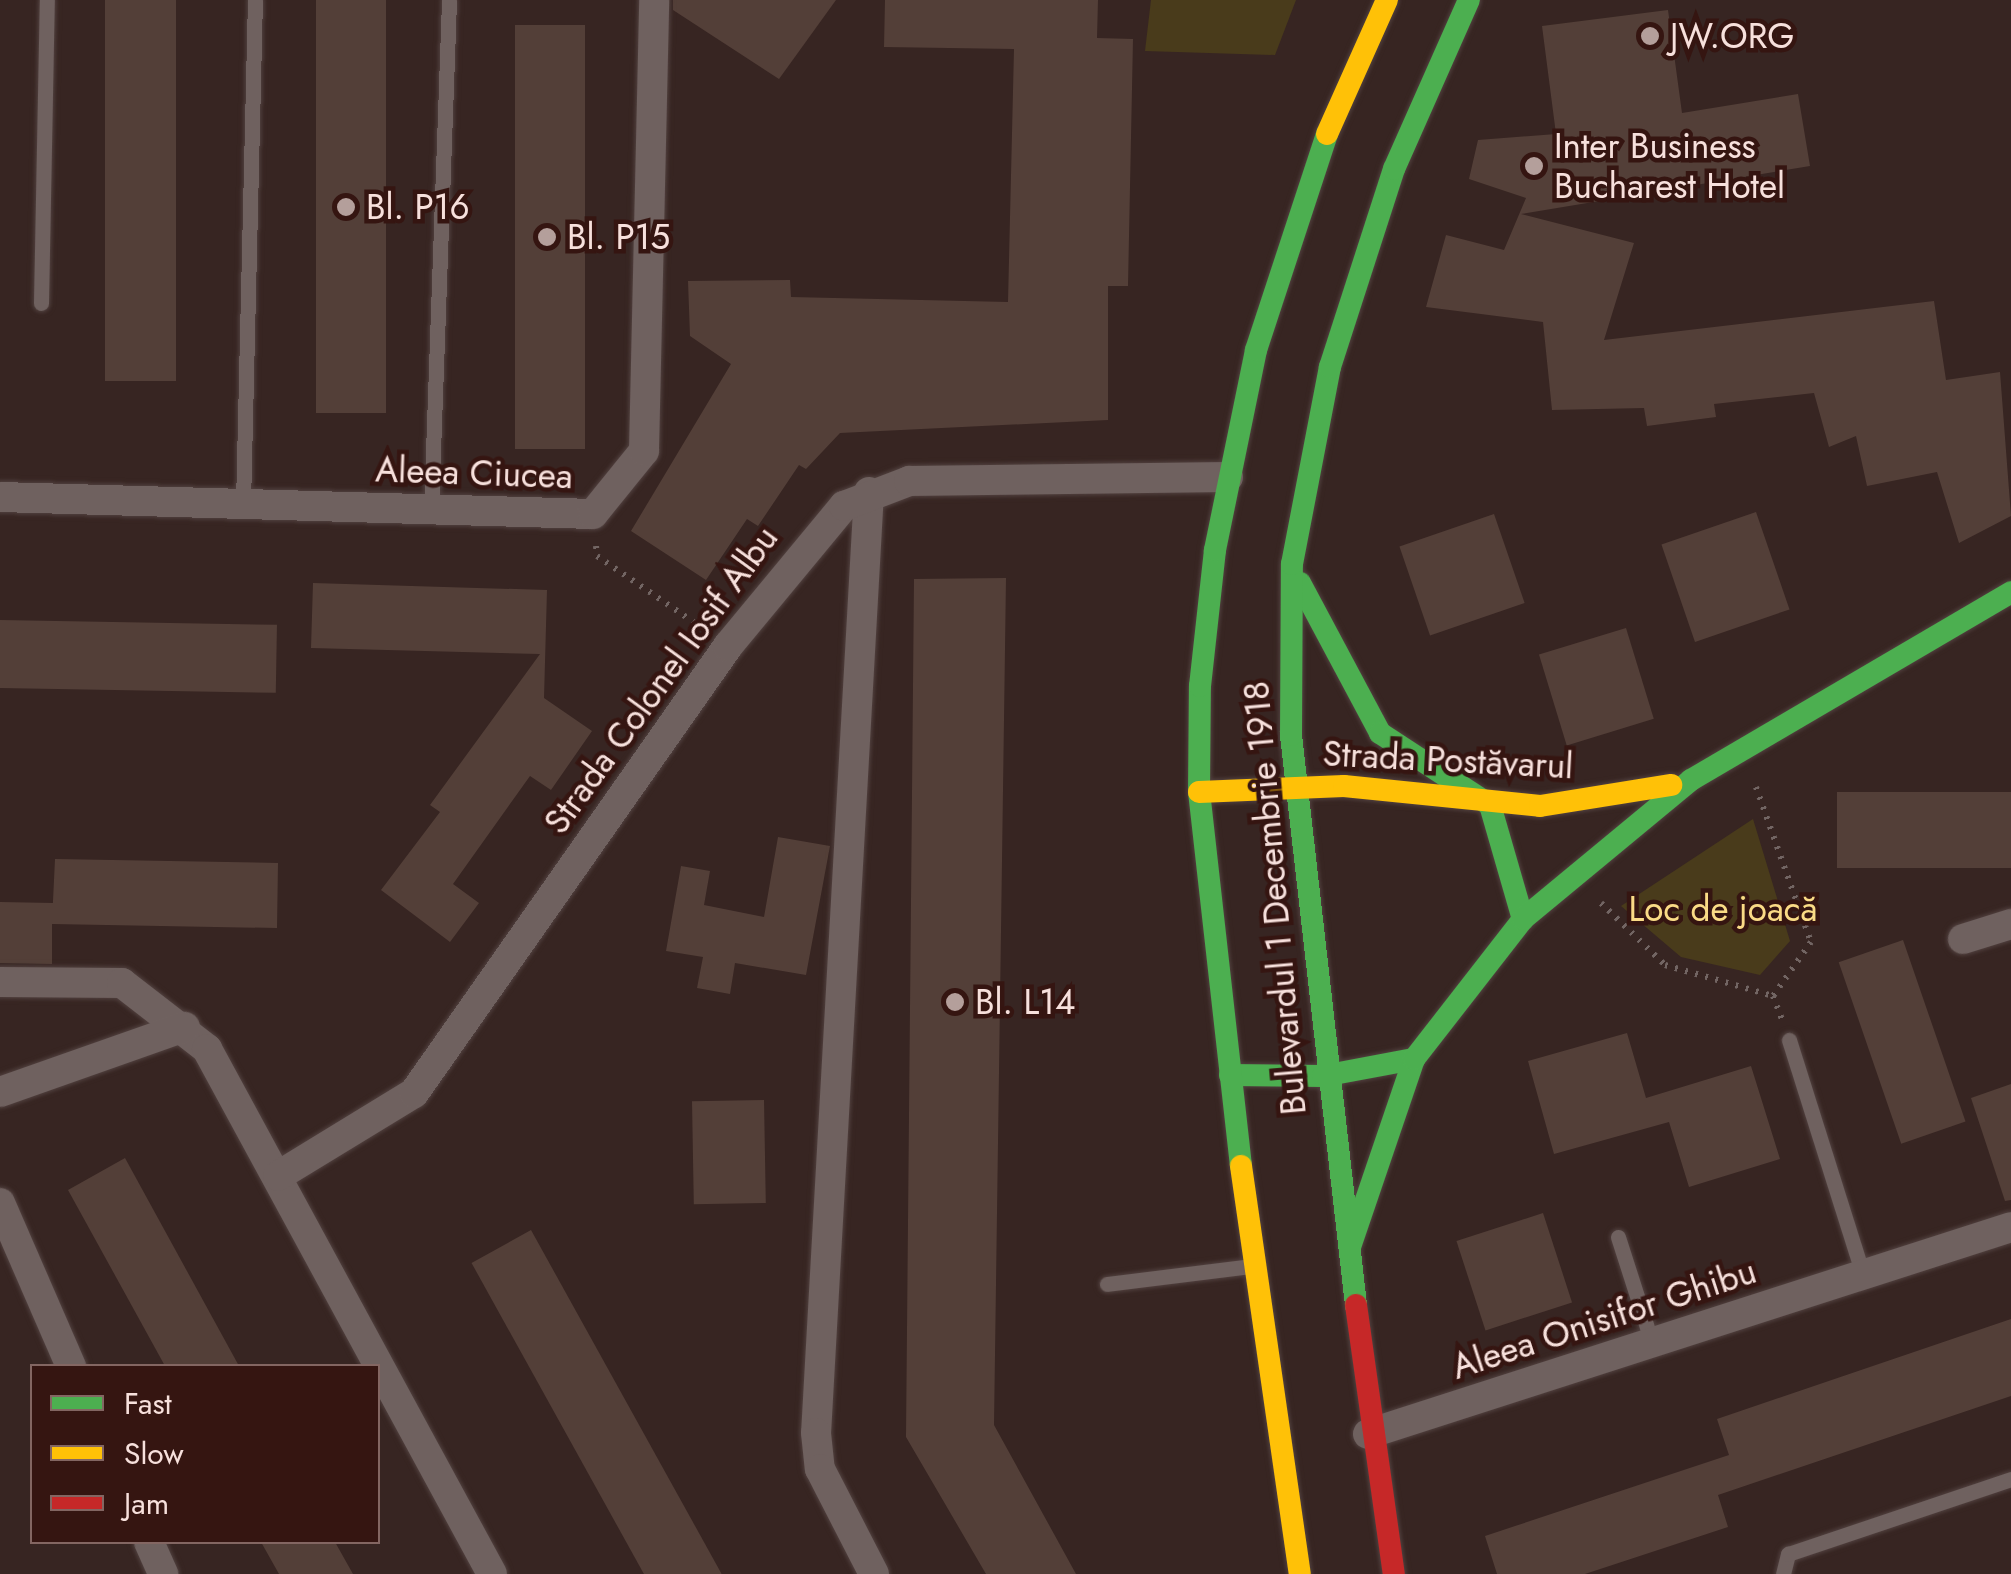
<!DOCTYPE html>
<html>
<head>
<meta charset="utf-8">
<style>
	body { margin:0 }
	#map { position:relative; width:2011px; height:1574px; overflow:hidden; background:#372522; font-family:Jost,sans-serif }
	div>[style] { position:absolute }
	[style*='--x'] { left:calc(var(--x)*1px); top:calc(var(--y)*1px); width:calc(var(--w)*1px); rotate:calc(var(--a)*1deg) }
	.green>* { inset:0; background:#493b1b }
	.building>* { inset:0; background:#533f38; transform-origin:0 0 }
	.path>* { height:6px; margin-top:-3px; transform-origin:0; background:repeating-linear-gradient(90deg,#726563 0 2.5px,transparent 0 10.5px) }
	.roads { filter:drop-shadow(0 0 2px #51413f) drop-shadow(0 0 2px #51413f) }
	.lane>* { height:15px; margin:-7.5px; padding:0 7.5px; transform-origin:7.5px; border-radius:7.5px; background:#6f615f }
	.street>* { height:30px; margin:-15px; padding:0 15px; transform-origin:15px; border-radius:15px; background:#6f615f }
	.fast>* { height:22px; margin:-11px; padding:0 11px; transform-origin:11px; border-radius:11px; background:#4caf50 }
	.slow>* { height:22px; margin:-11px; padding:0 11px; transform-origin:11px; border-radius:11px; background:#ffc107 }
	.jam>* { height:22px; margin:-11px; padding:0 11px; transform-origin:11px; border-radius:11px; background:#c62828 }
	.dots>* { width:28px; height:28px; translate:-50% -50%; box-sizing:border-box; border:5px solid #351511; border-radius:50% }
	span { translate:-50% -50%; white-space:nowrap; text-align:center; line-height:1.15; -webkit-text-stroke:9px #351511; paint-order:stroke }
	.poi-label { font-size:35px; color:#f7e0dc }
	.left { translate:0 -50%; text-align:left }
	.street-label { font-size:35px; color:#f7e0dc }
	.park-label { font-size:35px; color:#fadb86 }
	.legend { position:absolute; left:30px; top:1364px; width:350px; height:180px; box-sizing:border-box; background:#351511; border:2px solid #836662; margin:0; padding:12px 18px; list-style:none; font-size:30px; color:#f7e0dc }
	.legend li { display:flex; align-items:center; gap:20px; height:50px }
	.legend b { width:50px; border:2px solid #836662 }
</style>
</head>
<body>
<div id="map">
	<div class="green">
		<i style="clip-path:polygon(1151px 0,1296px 0,1275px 55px,1145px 51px)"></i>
		<i style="clip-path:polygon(1753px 819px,1790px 941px,1760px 975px,1681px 957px,1621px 906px)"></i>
	</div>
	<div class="building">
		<i style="left:105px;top:0;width:71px;height:381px"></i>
		<i style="left:316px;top:0;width:70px;height:413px"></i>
		<i style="clip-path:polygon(673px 0,836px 0,779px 79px,673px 10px)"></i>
		<i style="clip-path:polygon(885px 0,1098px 0,1097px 38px,1133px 39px,1128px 286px,1108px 286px,1108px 420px,840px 433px,806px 469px,799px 465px,758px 526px,747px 519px,706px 580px,631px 531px,731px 364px,690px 336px,688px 281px,790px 280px,791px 297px,1008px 302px,1014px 49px,884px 47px)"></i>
		<i style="clip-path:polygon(1668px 10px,1682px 113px,1798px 94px,1810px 166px,1521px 214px,1634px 243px,1604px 340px,1934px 301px,1946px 380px,2000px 372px,2011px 516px,1959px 543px,1937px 472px,1867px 486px,1856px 436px,1829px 447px,1814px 393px,1714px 404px,1716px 417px,1647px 426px,1644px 408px,1552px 410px,1543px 322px,1426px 307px,1446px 235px,1504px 250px,1526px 198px,1469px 179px,1478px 140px,1556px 134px,1542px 26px)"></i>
		<i style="left:515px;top:25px;width:70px;height:424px"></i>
		<i style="left:1756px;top:512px;width:103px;height:100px;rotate:71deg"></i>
		<i style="left:1494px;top:514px;width:94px;height:100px;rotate:71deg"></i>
		<i style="clip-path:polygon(1006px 578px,994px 1425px,1076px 1574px,986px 1574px,906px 1437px,914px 579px)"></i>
		<i style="clip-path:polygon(313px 583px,547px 590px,544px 698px,592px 731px,551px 790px,530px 776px,453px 884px,479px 903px,450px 942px,381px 890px,440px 812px,430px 805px,540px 654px,311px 648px)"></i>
		<i style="left:0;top:620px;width:277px;height:68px;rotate:1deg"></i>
		<i style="left:1626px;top:628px;width:95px;height:91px;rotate:73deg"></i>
		<i style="left:2011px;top:792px;width:76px;height:174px;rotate:90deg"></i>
		<i style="clip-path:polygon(778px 837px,830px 846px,806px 975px,735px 963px,730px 994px,697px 988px,703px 957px,666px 951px,681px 866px,710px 871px,704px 905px,764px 917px)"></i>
		<i style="clip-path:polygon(55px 859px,278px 863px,277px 928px,52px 924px,52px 964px,0 963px,0 902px,53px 903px,52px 922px)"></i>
		<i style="left:1903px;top:940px;width:192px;height:68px;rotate:71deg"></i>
		<i style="clip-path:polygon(1627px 1033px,1646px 1098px,1751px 1066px,1780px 1159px,1689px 1187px,1669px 1122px,1554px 1154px,1528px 1061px)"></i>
		<i style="clip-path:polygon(2011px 1084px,2011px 1200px,2005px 1201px,1971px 1098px)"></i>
		<i style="left:764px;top:1100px;width:103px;height:72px;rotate:89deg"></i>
		<i style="clip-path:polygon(125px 1158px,239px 1366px,165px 1366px,68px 1190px)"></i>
		<i style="left:1543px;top:1213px;width:94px;height:91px;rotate:72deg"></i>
		<i style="left:531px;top:1230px;width:393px;height:68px;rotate:61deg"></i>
		<i style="clip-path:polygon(2011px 1319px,2011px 1396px,1718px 1495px,1728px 1527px,1585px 1574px,1497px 1574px,1485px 1536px,1729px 1455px,1717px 1419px)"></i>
		<i style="clip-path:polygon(261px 1542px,335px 1542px,353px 1574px,279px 1574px)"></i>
	</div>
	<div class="path">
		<i style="--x:596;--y:546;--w:10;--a:84"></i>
		<i style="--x:597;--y:556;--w:127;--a:34.4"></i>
		<i style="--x:1756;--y:787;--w:164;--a:70.5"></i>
		<i style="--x:1811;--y:942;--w:66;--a:125.1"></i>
		<i style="--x:1601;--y:903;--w:89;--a:44.1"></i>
		<i style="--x:1665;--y:965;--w:112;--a:16"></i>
		<i style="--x:1773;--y:996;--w:26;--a:69"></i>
	</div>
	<div class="roads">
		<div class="lane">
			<i style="--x:41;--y:303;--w:303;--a:-88.9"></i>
			<i style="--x:243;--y:504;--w:504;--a:-88.64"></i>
			<i style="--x:431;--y:509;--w:509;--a:-87.97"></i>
			<i style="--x:1789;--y:1040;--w:245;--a:72.5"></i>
			<i style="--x:1618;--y:1237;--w:111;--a:72.2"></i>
			<i style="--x:1107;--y:1284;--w:145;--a:-7.1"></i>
			<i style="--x:1783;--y:1574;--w:21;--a:-76"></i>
			<i style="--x:1788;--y:1554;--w:235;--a:-18.6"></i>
		</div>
		<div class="street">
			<i style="--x:869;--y:492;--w:942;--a:93.22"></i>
			<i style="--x:816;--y:1433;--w:36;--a:84"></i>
			<i style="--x:820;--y:1469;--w:118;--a:62.8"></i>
			<i style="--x:0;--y:497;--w:593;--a:1.64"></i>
			<i style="--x:593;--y:514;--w:81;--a:-51"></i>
			<i style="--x:644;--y:451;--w:451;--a:-88.7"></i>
			<i style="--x:1963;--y:939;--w:50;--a:-17.4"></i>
			<i style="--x:0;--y:982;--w:122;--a:0.5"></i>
			<i style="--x:122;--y:983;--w:108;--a:37.8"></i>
			<i style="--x:207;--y:1049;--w:597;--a:61.5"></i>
			<i style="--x:0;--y:1092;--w:196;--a:-19.4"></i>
			<i style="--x:278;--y:1176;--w:159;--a:-31.4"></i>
			<i style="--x:414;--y:1093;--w:546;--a:-54.91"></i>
			<i style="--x:728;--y:646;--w:182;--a:-50.4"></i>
			<i style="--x:844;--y:506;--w:70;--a:-21"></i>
			<i style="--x:909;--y:481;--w:319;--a:-0.7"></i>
			<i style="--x:0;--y:1203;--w:178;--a:66.5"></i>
			<i style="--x:1368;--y:1434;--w:675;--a:-17.84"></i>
			<i style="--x:149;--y:1542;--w:35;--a:66"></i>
		</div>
		<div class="fast">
			<i style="--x:1300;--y:583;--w:170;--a:61.9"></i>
			<i style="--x:1380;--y:733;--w:131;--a:33.2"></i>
			<i style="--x:1490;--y:805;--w:119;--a:73.9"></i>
			<i style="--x:1230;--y:1075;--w:93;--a:0.6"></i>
			<i style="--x:1323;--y:1076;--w:93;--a:-10.6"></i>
			<i style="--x:1241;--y:1166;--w:376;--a:-96.4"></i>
			<i style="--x:1199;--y:792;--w:106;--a:-89.5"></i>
			<i style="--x:1200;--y:686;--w:137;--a:-83.7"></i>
			<i style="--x:1215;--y:550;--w:204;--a:-78.4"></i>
			<i style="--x:1256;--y:350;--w:227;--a:-71.8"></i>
			<i style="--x:1350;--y:1247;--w:199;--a:-71.2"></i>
			<i style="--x:1414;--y:1059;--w:177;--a:-52.1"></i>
			<i style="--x:1523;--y:919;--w:218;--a:-39.6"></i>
			<i style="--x:1691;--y:780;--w:371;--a:-30.4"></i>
			<i style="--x:1356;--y:1305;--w:574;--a:-96.51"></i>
			<i style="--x:1291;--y:735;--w:171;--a:-89.7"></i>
			<i style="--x:1292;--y:564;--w:201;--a:-79.1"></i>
			<i style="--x:1330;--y:367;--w:208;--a:-72.1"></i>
			<i style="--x:1394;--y:169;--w:185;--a:-66.1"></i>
		</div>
		<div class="slow">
			<i style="--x:1327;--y:134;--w:147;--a:-65.9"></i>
			<i style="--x:1199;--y:792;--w:145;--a:-2.4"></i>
			<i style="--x:1344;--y:786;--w:197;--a:5.8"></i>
			<i style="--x:1540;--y:806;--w:133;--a:-9.1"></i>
			<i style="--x:1241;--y:1166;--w:412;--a:81.8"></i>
		</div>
		<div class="jam">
			<i style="--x:1356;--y:1305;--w:272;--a:82"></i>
		</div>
	</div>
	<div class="dots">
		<i style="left:1650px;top:36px;background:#b49f9b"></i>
		<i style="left:1534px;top:166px;background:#b49f9b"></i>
		<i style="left:346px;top:207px;background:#b49f9b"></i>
		<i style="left:547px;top:237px;background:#b49f9b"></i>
		<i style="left:955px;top:1002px;background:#b49f9b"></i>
	</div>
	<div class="poi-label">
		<span class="left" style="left:1670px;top:36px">JW.ORG</span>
		<span class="left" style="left:1554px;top:166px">Inter Business<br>Bucharest Hotel</span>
		<span class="left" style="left:366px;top:207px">Bl. P16</span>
		<span class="left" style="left:567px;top:237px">Bl. P15</span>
		<span class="left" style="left:975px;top:1002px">Bl. L14</span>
	</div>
	<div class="street-label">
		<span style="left:474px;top:473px;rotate:2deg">Aleea Ciucea</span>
		<span style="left:661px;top:680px;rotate:-54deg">Strada Colonel Iosif Albu</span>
		<span style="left:1448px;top:760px;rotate:3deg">Strada Postăvarul</span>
		<span style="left:1275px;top:898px;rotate:-95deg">Bulevardul 1 Decembrie 1918</span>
		<span style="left:1604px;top:1319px;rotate:-18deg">Aleea Onisifor Ghibu</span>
	</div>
	<div class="park-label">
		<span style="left:1723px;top:909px">Loc de joacă</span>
	</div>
	<ul class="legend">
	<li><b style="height:12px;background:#4caf50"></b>Fast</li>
	<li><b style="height:12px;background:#ffc107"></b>Slow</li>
	<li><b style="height:12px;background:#c62828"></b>Jam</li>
	</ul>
</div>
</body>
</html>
